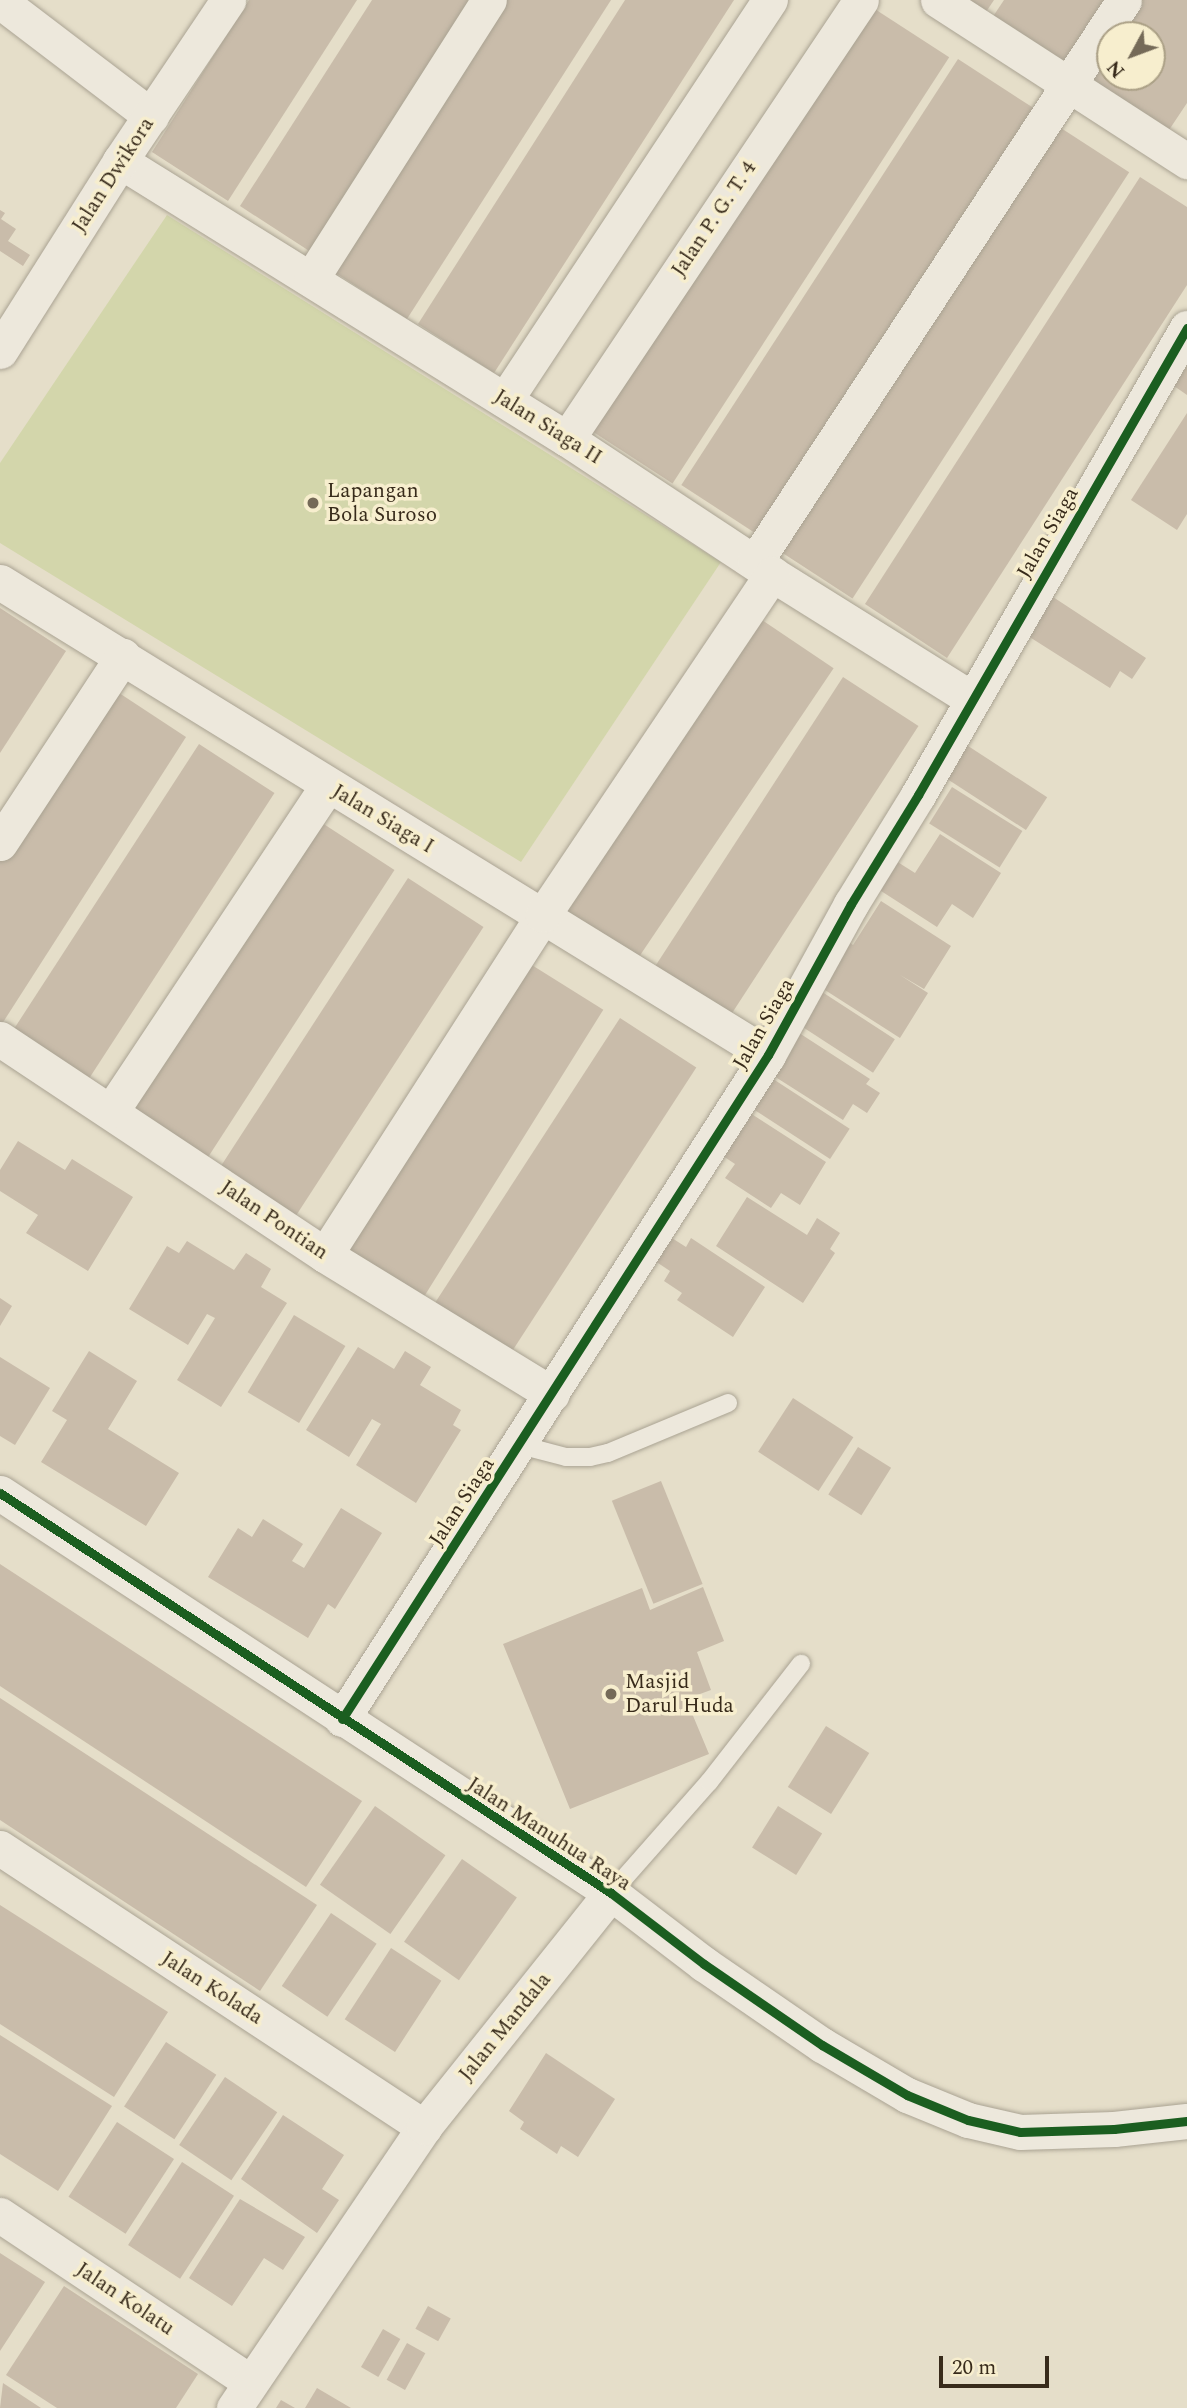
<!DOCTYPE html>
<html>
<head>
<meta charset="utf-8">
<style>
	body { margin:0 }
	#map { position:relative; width:1187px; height:2408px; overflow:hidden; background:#e5dec9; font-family:Spectral,serif }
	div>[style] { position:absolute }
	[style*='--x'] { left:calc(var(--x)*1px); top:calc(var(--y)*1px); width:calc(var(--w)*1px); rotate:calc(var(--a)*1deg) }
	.green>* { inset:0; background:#d3d6ab }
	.building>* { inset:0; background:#c9bcaa; transform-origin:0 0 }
	.roads { filter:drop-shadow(0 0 2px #aaa393) drop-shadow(0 0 2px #aaa393) }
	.service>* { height:18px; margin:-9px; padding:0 9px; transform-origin:9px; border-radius:9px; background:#ede8dc }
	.minor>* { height:35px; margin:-17.5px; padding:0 17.5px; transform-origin:17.5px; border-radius:17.5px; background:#ede8dc }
	.cycleway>* { height:9px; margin:-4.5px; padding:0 4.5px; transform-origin:4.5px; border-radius:4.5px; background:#1b5e20 }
	.dots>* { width:19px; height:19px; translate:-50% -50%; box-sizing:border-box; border:4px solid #f7eece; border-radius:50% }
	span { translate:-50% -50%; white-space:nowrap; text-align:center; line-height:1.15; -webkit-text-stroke:7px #f7eece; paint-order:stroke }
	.street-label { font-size:21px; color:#382b1b }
	.poi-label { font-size:21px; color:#382b1b }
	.left { translate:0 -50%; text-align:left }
	.north { position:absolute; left:1096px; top:21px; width:70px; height:70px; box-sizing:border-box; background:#f7eece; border:2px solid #aba086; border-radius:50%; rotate:229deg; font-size:19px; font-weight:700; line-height:28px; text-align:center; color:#382b1b }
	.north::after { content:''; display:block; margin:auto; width:24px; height:32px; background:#756a58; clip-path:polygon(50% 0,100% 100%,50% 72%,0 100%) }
	.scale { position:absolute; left:939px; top:2356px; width:110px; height:32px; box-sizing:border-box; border:4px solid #382b1b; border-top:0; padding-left:9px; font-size:21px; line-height:24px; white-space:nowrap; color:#382b1b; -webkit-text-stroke:5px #f7eece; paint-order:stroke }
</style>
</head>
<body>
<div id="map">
	<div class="green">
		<i style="clip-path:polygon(167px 215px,721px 562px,521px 862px,0 543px,0 463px)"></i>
	</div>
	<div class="building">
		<i style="clip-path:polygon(249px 0,357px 0,228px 201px,152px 152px)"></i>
		<i style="clip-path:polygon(372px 0,480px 0,317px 256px,240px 206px)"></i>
		<i style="clip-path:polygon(503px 0,611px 0,407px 319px,331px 270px)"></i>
		<i style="clip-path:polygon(625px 0,734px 0,494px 373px,418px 324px)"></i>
		<i style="clip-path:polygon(967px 0,994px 0,986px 12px)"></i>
		<i style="clip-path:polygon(1004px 0,1121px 0,1075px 71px,992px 18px)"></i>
		<i style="clip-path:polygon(1136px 0,1187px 0,1187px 103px,1167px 133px,1085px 80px,1110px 41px,1110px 77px,1152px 77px,1152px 35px,1114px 35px)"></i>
		<i style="left:867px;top:4px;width:98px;height:508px;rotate:33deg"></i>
		<i style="left:958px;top:59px;width:98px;height:508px;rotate:33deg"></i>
		<i style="left:1047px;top:119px;width:98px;height:508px;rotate:33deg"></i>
		<i style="clip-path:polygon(1140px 177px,1187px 207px,1187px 285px,947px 658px,865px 604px)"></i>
		<i style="clip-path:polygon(0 210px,5px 213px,1px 219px,16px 229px,8px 241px,30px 255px,23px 266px,0 251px)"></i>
		<i style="clip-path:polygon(1187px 365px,1187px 395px,1174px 386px)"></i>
		<i style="clip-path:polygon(1187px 413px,1187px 514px,1177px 530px,1131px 500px)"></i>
		<i style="clip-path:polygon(1053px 597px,1146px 658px,1132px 679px,1120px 671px,1110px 688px,1028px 636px)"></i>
		<i style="clip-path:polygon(0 608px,66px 651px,0 753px)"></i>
		<i style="left:759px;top:618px;width:90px;height:350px;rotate:34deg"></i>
		<i style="left:843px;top:677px;width:90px;height:349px;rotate:33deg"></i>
		<i style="clip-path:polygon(110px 687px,186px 737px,0 1027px,0 859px)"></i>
		<i style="left:199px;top:744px;width:90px;height:350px;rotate:33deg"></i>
		<i style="left:965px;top:744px;width:98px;height:39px;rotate:33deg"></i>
		<i style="left:952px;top:787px;width:83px;height:43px;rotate:32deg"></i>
		<i style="left:319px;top:821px;width:90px;height:349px;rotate:33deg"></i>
		<i style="clip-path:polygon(940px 834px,1001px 873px,973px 918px,952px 904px,937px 927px,878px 889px,896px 861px,915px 873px)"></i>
		<i style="left:408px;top:878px;width:90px;height:350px;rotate:33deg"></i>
		<i style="clip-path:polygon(881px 901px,951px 946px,924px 989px,900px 975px,928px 993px,900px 1038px,814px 983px,843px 938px,853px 945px)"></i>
		<i style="left:527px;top:962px;width:90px;height:349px;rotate:32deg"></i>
		<i style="left:816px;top:988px;width:94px;height:40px;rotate:33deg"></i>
		<i style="left:620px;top:1018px;width:91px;height:350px;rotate:33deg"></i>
		<i style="clip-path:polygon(793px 1029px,870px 1079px,866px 1084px,880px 1093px,867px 1113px,853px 1104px,843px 1120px,766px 1071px)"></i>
		<i style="left:770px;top:1077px;width:95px;height:36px;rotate:33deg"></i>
		<i style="clip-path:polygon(750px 1113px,826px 1162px,800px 1205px,781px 1193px,771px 1208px,725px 1178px,735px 1164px,723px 1156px)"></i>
		<i style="clip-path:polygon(18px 1141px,65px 1170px,72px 1159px,133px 1197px,88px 1271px,26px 1233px,38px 1215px,0 1191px,0 1170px)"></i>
		<i style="clip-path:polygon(747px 1197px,807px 1235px,817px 1218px,840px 1233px,830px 1249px,835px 1253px,803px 1303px,716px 1246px)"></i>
		<i style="clip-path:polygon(664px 1233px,686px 1247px,691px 1238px,765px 1287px,733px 1337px,677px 1300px,682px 1293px,664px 1281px,670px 1271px,649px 1257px)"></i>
		<i style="clip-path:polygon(187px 1241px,234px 1270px,246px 1253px,271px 1269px,261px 1287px,287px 1303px,221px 1407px,177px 1380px,215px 1318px,207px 1314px,188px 1345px,129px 1309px,167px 1246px,179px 1253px)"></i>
		<i style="clip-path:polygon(0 1298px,12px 1306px,0 1326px)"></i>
		<i style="left:294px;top:1315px;width:60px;height:90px;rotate:31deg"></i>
		<i style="clip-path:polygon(358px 1347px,394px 1369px,405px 1351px,431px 1367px,420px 1385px,461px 1410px,453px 1425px,461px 1430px,416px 1503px,356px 1465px,381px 1424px,372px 1419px,349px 1457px,306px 1430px)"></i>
		<i style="clip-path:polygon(89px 1351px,137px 1381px,108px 1429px,179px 1473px,146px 1526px,41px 1462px,67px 1420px,52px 1411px)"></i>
		<i style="clip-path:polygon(0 1357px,50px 1388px,15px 1445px,0 1436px)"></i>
		<i style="left:793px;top:1398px;width:72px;height:64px;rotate:33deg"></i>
		<i style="left:858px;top:1447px;width:39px;height:56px;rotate:32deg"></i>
		<i style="left:661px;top:1481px;width:111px;height:53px;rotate:68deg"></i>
		<i style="clip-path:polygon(341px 1508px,382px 1533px,335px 1609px,328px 1604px,308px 1638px,208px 1577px,238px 1528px,252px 1537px,263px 1519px,303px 1544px,292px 1561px,304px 1568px)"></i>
		<i style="clip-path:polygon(0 1564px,362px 1801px,306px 1887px,0 1686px)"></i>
		<i style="clip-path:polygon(703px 1587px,724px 1641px,697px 1652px,711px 1690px,686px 1699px,709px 1754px,570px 1809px,503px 1644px,642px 1588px,650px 1610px)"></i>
		<i style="clip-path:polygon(0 1698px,317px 1905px,260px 1991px,0 1820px)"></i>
		<i style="left:826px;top:1726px;width:51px;height:72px;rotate:32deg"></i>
		<i style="left:375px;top:1806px;width:86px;height:96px;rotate:35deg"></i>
		<i style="left:778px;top:1806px;width:52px;height:49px;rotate:32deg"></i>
		<i style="left:462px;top:1859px;width:67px;height:101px;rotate:35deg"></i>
		<i style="clip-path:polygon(0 1905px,168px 2012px,114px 2097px,0 2024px)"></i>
		<i style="left:331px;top:1913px;width:55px;height:88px;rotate:34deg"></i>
		<i style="left:391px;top:1948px;width:60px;height:85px;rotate:33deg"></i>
		<i style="clip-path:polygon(0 2035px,112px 2106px,58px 2191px,0 2154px)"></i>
		<i style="left:166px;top:2042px;width:60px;height:77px;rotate:33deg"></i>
		<i style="clip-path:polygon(546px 2053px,615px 2099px,578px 2157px,561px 2146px,557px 2154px,520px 2129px,524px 2122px,509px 2111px)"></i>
		<i style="left:225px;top:2077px;width:63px;height:82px;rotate:34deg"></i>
		<i style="clip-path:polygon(283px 2115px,344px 2155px,322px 2189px,339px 2200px,317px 2233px,241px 2179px)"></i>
		<i style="left:117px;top:2122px;width:68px;height:89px;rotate:33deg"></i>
		<i style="left:182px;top:2162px;width:62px;height:99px;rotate:33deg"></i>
		<i style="clip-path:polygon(240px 2199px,305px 2237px,283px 2270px,264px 2258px,232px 2306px,189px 2278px)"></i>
		<i style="clip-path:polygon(0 2253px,45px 2282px,0 2351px)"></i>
		<i style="clip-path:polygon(64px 2286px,198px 2374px,176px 2408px,57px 2408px,6px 2375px)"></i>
		<i style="left:428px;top:2306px;width:26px;height:26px;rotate:29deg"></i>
		<i style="left:383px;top:2329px;width:20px;height:44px;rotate:30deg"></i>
		<i style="left:407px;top:2343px;width:21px;height:42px;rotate:29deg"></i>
		<i style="clip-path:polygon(3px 2383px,41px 2408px,0 2408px)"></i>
		<i style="clip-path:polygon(317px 2388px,351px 2408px,305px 2408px)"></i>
		<i style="clip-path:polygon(281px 2400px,295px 2408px,276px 2408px)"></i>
	</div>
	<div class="roads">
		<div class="service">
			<i style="--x:520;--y:1445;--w:48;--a:14.6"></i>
			<i style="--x:566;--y:1457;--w:24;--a:0"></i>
			<i style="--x:590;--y:1457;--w:18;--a:-13"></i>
			<i style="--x:608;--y:1453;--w:130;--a:-22.6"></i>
			<i style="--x:611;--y:1893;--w:148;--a:-48.6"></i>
			<i style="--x:709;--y:1782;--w:150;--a:-52.1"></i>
		</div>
		<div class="minor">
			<i style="--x:938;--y:0;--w:297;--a:32.9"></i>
			<i style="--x:0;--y:1;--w:190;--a:37.3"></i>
			<i style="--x:120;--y:161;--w:526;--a:31.88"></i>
			<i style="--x:567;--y:439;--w:245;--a:33.4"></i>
			<i style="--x:772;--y:574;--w:236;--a:32"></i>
			<i style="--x:311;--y:279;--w:331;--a:-57.5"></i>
			<i style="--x:0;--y:351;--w:225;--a:-57.7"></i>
			<i style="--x:120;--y:161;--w:194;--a:-56.1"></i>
			<i style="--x:505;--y:400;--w:480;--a:-56.5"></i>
			<i style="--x:567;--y:439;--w:528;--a:-56.19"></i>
			<i style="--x:755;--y:562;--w:672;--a:-56.71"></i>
			<i style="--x:0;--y:582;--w:902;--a:31.63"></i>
			<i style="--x:0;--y:843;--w:224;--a:-56.7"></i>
			<i style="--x:0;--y:1039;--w:390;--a:33.6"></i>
			<i style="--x:325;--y:1255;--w:266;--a:31.5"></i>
			<i style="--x:112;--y:1110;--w:389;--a:-56.4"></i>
			<i style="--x:325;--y:1255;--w:404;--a:-57.3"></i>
			<i style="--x:543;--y:915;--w:411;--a:-56.1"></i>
			<i style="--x:0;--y:1493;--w:730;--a:33.21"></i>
			<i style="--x:611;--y:1893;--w:117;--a:37.4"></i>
			<i style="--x:704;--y:1964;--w:143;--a:34.5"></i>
			<i style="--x:822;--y:2045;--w:99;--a:30.5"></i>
			<i style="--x:907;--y:2095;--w:66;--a:22.3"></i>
			<i style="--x:968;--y:2120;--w:53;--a:13"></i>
			<i style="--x:1020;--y:2132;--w:94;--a:-1.8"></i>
			<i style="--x:1114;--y:2129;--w:73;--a:-6.3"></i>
			<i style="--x:342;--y:1719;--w:789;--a:-57.32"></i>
			<i style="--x:768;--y:1055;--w:172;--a:-61.2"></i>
			<i style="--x:851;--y:904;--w:128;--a:-58.4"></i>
			<i style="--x:918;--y:795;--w:539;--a:-60.06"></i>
			<i style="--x:0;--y:1848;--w:508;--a:33.35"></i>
			<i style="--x:0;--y:2215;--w:301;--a:33.7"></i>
			<i style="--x:234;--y:2408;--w:339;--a:-55.9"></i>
			<i style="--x:424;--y:2127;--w:300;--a:-51.4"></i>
		</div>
	</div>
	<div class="cycleway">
		<i style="--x:0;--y:1493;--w:730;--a:33.21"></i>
		<i style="--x:611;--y:1893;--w:117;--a:37.4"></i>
		<i style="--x:704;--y:1964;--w:143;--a:34.5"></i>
		<i style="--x:822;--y:2045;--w:99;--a:30.5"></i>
		<i style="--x:907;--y:2095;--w:66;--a:22.3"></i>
		<i style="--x:968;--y:2120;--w:53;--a:13"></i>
		<i style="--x:1020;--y:2132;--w:94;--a:-1.8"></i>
		<i style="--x:1114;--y:2129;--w:73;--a:-6.3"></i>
		<i style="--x:342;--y:1719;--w:789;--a:-57.32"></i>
		<i style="--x:768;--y:1055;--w:172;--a:-61.2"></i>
		<i style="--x:851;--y:904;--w:128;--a:-58.4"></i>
		<i style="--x:918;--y:795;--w:539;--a:-60.06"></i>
	</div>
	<div class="dots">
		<i style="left:313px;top:503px;background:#756a58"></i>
		<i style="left:611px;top:1694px;background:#756a58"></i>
	</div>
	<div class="street-label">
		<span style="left:113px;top:175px;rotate:-57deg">Jalan Dwikora</span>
		<span style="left:714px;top:219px;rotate:-56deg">Jalan P. G. T. 4</span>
		<span style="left:548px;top:427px;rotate:32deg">Jalan Siaga II</span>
		<span style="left:1048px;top:533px;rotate:-60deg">Jalan Siaga</span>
		<span style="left:383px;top:819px;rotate:31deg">Jalan Siaga I</span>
		<span style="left:764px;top:1024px;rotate:-60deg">Jalan Siaga</span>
		<span style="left:274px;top:1220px;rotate:34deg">Jalan Pontian</span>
		<span style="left:462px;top:1502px;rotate:-57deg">Jalan Siaga</span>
		<span style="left:549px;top:1834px;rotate:33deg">Jalan Manuhua Raya</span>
		<span style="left:212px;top:1988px;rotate:33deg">Jalan Kolada</span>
		<span style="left:505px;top:2027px;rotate:-51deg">Jalan Mandala</span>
		<span style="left:125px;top:2299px;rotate:34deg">Jalan Kolatu</span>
	</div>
	<div class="poi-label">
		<span class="left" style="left:327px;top:503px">Lapangan<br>Bola Suroso</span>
		<span class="left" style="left:625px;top:1694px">Masjid<br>Darul Huda</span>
	</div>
	<div class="north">N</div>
	<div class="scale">20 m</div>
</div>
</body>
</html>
